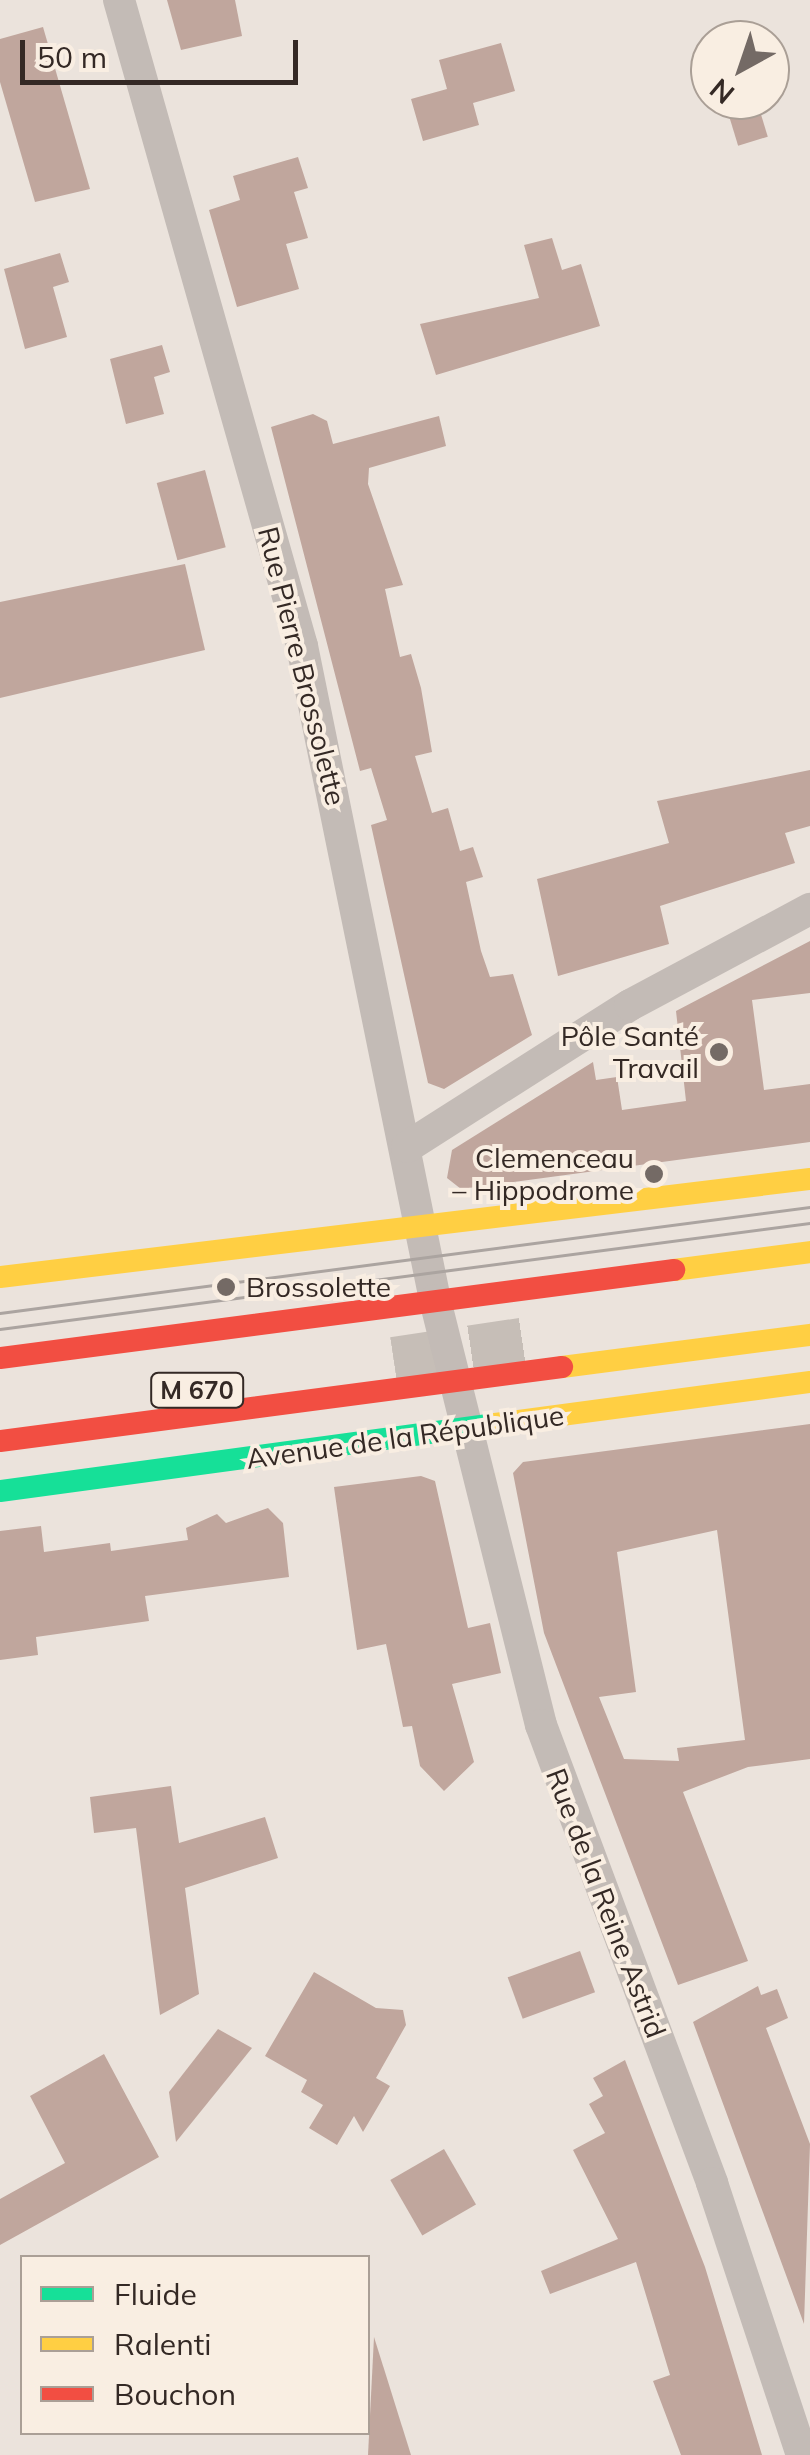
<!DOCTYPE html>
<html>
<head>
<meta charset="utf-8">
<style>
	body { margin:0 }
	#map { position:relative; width:810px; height:2455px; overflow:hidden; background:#ebe3dc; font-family:Mulish,sans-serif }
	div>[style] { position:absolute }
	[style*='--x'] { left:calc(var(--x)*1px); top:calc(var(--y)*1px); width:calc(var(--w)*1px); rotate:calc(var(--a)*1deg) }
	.building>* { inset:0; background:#c0a69d; transform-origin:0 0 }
	.primary-tunnel>* { height:52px; margin-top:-26px; transform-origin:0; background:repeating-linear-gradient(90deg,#c6beb7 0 52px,transparent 0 78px) }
	.street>* { height:32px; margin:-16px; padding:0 16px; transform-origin:16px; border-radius:16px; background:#c3bbb6 }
	.fast>* { height:22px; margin:-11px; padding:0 11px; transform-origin:11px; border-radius:11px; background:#16e098 }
	.slow>* { height:22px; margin:-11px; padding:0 11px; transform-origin:11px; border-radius:11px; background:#ffcf43 }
	.jam>* { height:22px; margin:-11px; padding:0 11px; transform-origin:11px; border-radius:11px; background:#f24e42 }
	.tram>* { height:2.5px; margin:-1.25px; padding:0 1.25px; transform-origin:1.25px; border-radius:1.25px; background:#aba4a0 }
	.dots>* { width:28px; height:28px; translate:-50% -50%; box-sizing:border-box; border:5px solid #f9eee2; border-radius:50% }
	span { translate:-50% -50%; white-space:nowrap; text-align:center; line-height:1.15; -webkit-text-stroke:8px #f9eee2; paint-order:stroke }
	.shield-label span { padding:2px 8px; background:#f9eee2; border:2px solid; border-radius:8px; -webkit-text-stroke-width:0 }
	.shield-label { font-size:25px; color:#342925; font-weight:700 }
	.street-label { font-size:28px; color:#342925 }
	.poi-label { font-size:28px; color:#342925 }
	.right { translate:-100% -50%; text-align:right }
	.left { translate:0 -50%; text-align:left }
	.legend { position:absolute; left:20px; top:2255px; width:350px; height:180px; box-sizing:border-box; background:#f9eee2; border:2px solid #aa9f96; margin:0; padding:12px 18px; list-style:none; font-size:30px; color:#342925 }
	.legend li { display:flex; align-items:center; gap:20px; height:50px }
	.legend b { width:50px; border:2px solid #aa9f96 }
	.north { position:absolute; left:690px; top:20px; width:100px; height:100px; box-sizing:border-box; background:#f9eee2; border:2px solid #aa9f96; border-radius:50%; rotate:220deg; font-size:28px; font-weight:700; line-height:40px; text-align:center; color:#342925 }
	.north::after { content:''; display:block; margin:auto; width:35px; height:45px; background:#746a65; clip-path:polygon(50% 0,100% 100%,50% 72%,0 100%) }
	.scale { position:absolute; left:20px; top:40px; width:278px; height:45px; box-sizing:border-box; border:5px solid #342925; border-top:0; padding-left:12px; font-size:30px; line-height:35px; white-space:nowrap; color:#342925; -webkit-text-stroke:8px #f9eee2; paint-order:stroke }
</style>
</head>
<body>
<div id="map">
	<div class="building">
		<i style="clip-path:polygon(167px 0,235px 0,242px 36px,181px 50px)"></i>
		<i style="clip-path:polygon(43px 27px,90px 189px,35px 202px,0 82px,0 39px)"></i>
		<i style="clip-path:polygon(501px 43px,515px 91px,473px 103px,479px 125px,423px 141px,411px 99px,447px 89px,439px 60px)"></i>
		<i style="left:759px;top:108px;width:30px;height:31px;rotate:73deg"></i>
		<i style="clip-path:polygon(298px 157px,308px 188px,294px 192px,308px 238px,286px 244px,299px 289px,237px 307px,209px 210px,240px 200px,233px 176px)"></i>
		<i style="clip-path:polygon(552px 238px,562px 270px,581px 264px,600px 326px,436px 375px,420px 324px,539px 298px,524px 245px)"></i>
		<i style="clip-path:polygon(60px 253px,69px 282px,53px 287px,67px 337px,25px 349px,4px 269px)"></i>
		<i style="clip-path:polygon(162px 345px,170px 372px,154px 377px,164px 414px,126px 424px,110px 359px)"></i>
		<i style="clip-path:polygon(313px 414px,327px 421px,333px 444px,439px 416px,446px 446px,369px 468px,368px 484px,403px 585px,385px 589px,400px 657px,411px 654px,421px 688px,432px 752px,415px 756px,432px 813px,448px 808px,460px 851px,473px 847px,483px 877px,466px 882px,481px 951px,490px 977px,513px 974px,532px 1035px,444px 1089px,428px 1083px,371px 825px,387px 820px,371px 768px,360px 771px,271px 427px)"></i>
		<i style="left:205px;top:470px;width:80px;height:50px;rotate:75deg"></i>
		<i style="clip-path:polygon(185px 564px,205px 650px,0 698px,0 602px)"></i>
		<i style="clip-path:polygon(810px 770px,810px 826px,785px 833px,795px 863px,660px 906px,669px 944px,558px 976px,537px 879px,669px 843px,657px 801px)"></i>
		<i style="clip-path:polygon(810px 941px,810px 993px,752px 1000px,764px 1090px,810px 1084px,810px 1142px,461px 1189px,447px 1178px,452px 1150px,593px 1062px,596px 1080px,617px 1077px,622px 1110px,686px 1101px,676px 1011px)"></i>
		<i style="clip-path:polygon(evenodd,810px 1424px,810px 1759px,748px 1767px,683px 1792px,748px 1961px,678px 1985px,544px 1633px,513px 1473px,523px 1462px,810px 1424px,717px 1530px,745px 1740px,677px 1748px,679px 1761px,624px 1759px,599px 1697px,636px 1692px,617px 1552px,717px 1530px)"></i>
		<i style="clip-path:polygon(421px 1476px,435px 1481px,468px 1628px,490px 1623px,501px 1673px,452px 1684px,474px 1762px,444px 1791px,420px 1766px,412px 1726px,403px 1727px,386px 1644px,357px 1650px,334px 1487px)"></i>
		<i style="clip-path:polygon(268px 1508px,283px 1523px,289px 1577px,145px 1596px,149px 1621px,36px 1637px,38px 1655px,0 1660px,0 1531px,41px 1526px,44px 1552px,110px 1543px,111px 1551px,188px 1540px,186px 1528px,217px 1514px,226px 1523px)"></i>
		<i style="clip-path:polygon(171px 1786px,179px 1843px,265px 1817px,278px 1858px,185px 1888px,199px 1994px,160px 2015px,136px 1828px,94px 1833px,90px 1797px)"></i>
		<i style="left:580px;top:1951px;width:44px;height:77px;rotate:70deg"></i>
		<i style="clip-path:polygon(314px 1972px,376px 2008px,403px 2010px,406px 2025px,376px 2078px,390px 2086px,363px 2132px,354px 2116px,337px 2145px,309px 2128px,323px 2105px,301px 2092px,307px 2080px,265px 2056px)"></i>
		<i style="clip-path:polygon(758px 1986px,761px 1995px,777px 1989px,788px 2018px,766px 2028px,810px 2144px,804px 2324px,693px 2022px)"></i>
		<i style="clip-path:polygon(218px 2029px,252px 2048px,176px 2142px,169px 2092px)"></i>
		<i style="clip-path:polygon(104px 2054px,159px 2157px,0 2245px,0 2199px,65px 2163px,30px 2096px)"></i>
		<i style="clip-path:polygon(625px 2060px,705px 2267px,762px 2455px,681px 2455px,653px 2381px,670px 2375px,636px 2262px,550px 2294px,541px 2271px,618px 2239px,573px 2150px,605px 2133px,589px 2104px,603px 2096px,593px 2078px)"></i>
		<i style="left:444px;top:2149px;width:64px;height:62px;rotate:60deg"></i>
		<i style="clip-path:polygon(374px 2337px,411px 2455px,368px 2455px)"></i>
	</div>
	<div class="primary-tunnel">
		<i style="--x:394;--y:1363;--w:135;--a:-8.5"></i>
	</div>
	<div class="street">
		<i style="--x:119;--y:0;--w:671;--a:74.18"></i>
		<i style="--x:302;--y:646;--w:667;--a:78.5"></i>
		<i style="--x:435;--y:1300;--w:438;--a:76"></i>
		<i style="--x:541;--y:1725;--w:489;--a:69.5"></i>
		<i style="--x:712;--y:2183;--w:287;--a:71.7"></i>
		<i style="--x:407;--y:1147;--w:264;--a:-32.5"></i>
		<i style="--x:630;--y:1005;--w:204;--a:-28.1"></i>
	</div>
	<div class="fast">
		<i style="--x:0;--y:1491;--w:500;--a:-7.7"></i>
	</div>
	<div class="slow">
		<i style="--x:674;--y:1270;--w:137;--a:-7.5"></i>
		<i style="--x:0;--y:1277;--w:816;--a:-6.9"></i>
		<i style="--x:562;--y:1367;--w:250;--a:-7.4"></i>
		<i style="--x:495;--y:1424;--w:318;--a:-7.6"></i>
	</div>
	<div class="jam">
		<i style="--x:0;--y:1358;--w:680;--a:-7.44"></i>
		<i style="--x:0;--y:1441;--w:567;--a:-7.5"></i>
	</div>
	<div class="tram">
		<i style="--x:0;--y:1313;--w:817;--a:-7.46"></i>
		<i style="--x:0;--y:1329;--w:817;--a:-7.46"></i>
	</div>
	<div class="dots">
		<i style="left:719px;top:1052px;background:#746a65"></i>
		<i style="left:654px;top:1174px;background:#746a65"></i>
		<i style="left:226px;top:1287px;background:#746a65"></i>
	</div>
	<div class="shield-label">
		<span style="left:197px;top:1390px">M 670</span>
	</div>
	<div class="street-label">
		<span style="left:302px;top:666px;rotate:76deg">Rue Pierre Brossolette</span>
		<span style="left:405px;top:1437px;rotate:-8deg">Avenue de la République</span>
		<span style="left:606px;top:1903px;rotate:69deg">Rue de la Reine Astrid</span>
	</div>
	<div class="poi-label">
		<span class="right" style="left:699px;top:1052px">Pôle Santé<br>Travail</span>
		<span class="right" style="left:634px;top:1174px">Clemenceau<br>– Hippodrome</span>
		<span class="left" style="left:246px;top:1287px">Brossolette</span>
	</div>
	<ul class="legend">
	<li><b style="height:12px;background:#16e098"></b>Fluide</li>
	<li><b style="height:12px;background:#ffcf43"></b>Ralenti</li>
	<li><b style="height:12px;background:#f24e42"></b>Bouchon</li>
	</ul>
	<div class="north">N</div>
	<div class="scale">50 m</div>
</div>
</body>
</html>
